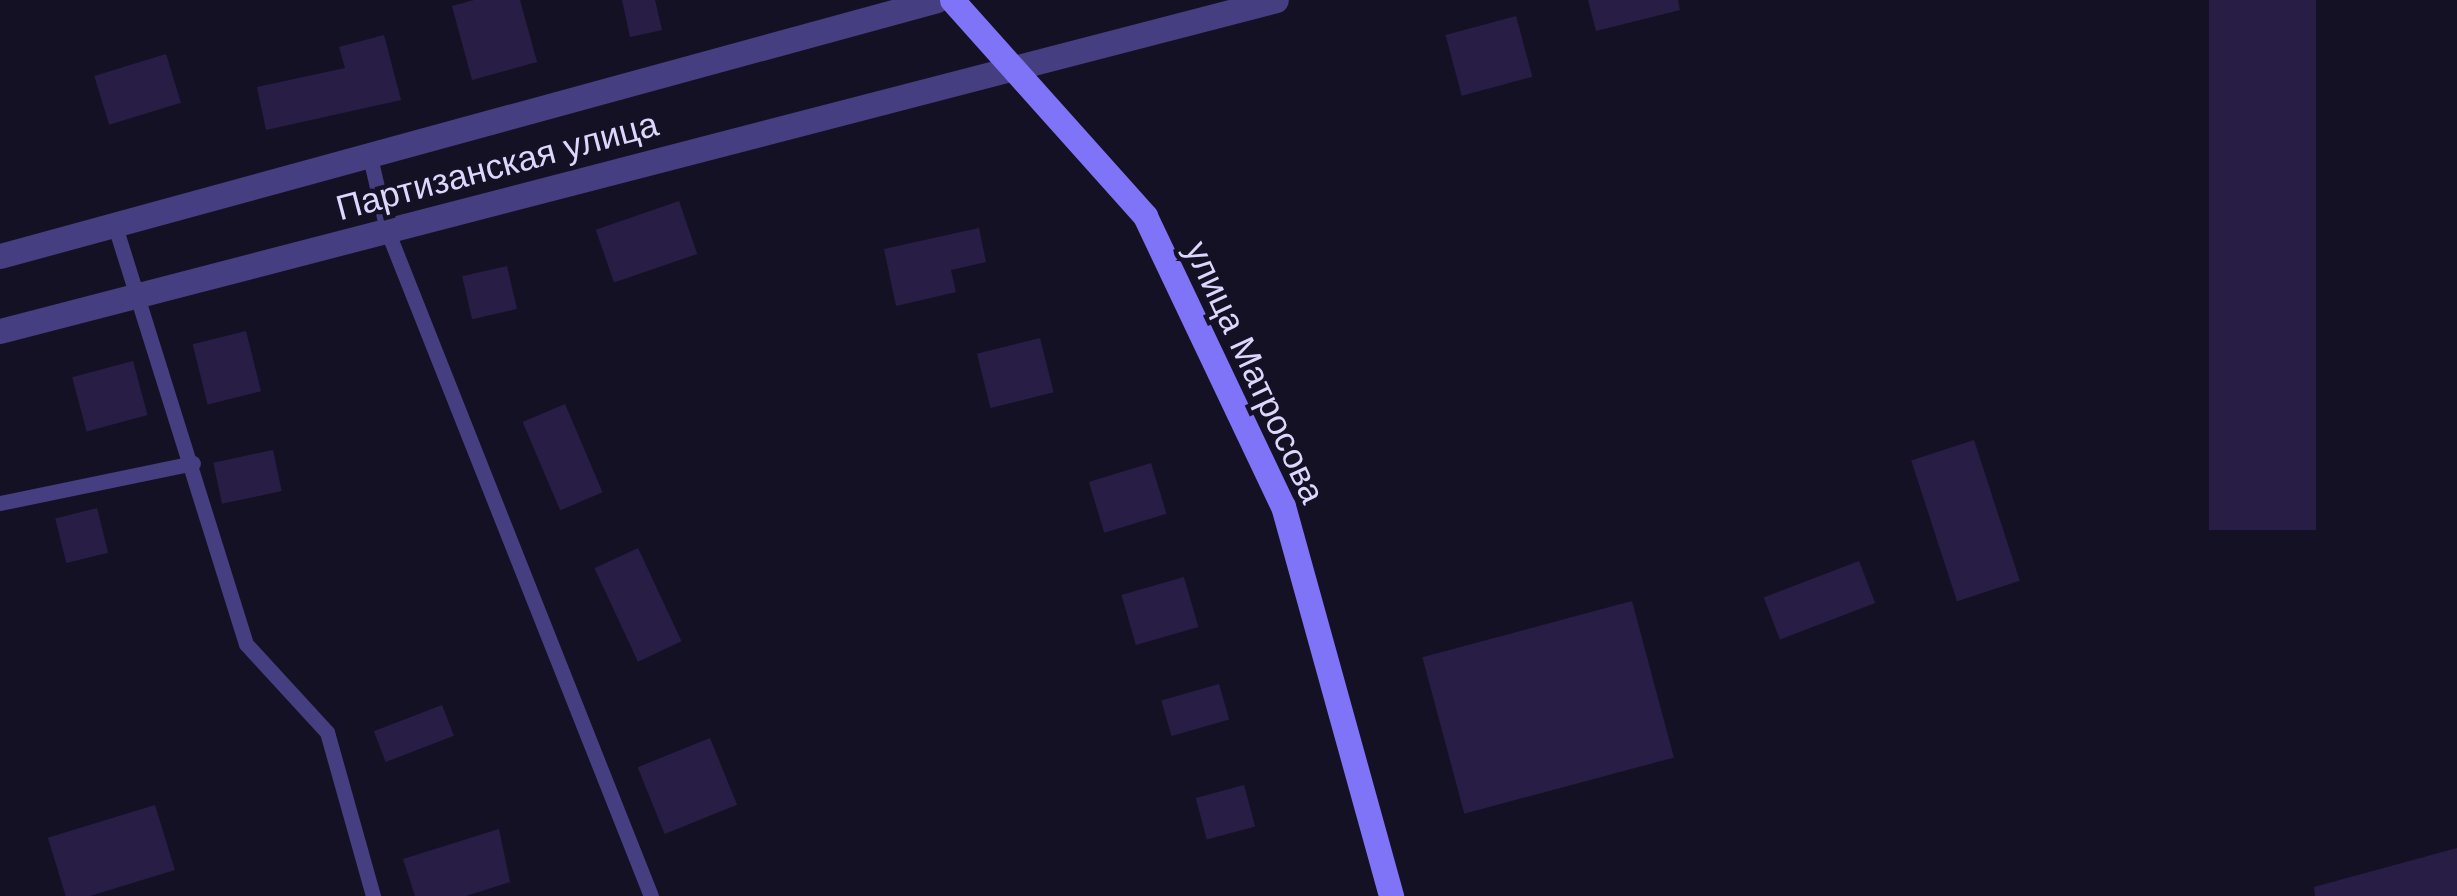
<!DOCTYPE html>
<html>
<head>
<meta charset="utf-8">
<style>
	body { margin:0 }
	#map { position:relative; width:2457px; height:896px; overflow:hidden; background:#151125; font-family:Helvetica,sans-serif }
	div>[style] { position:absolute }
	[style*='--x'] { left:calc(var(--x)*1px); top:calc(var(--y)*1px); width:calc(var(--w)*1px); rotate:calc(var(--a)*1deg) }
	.building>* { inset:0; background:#281e45; transform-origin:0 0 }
	.lane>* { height:15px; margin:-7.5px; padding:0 7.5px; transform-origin:7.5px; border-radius:7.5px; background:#453f81 }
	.street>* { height:25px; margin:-12.5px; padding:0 12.5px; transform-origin:12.5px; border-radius:12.5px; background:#453f81 }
	.secondary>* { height:25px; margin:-12.5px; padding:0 12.5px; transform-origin:12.5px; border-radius:12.5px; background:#7f74f7 }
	span { translate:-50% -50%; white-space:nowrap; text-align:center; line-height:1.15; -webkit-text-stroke:9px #151125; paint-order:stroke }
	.street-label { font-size:35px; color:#ded7fd }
</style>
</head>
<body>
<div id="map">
	<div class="building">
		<i style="clip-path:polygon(474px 0,520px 0,537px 62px,472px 80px,452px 6px)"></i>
		<i style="clip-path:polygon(622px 0,655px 0,662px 30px,630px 37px)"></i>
		<i style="clip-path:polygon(1588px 0,1678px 0,1680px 10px,1596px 31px)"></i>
		<i style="left:2209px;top:0;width:107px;height:530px"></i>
		<i style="left:1516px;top:16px;width:63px;height:73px;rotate:75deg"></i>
		<i style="clip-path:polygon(384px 35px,401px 100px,266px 130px,257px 87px,345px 68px,339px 47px)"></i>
		<i style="left:166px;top:54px;width:51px;height:75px;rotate:73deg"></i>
		<i style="left:679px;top:201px;width:56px;height:88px;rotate:71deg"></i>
		<i style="clip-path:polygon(979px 228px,986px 262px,951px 270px,956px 292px,896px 306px,884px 249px)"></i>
		<i style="left:507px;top:266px;width:44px;height:46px;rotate:77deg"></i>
		<i style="left:246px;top:331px;width:62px;height:55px;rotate:76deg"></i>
		<i style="left:1040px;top:338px;width:56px;height:65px;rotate:76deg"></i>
		<i style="left:133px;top:361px;width:56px;height:63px;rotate:75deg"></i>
		<i style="left:565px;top:404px;width:96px;height:46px;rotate:67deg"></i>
		<i style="left:1974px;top:440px;width:148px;height:66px;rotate:72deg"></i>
		<i style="left:273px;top:450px;width:42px;height:61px;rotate:78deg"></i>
		<i style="left:1151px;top:463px;width:53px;height:65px;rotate:73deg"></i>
		<i style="left:97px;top:508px;width:46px;height:43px;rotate:76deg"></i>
		<i style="left:638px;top:548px;width:103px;height:48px;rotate:65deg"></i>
		<i style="left:1859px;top:561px;width:45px;height:102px;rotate:69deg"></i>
		<i style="left:1184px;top:577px;width:52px;height:65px;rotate:74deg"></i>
		<i style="left:1632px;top:601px;width:162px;height:217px;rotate:75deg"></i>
		<i style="left:1219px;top:684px;width:37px;height:60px;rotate:74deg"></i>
		<i style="left:442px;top:705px;width:33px;height:73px;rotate:69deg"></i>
		<i style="left:710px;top:738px;width:72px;height:78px;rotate:68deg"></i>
		<i style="left:1244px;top:785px;width:43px;height:50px;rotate:75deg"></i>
		<i style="left:155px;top:805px;width:68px;height:112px;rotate:73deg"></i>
		<i style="clip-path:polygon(499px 829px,510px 882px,466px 896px,415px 896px,403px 859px)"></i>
		<i style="clip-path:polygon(2457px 848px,2457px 896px,2315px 896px,2314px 887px)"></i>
	</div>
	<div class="lane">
		<i style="--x:370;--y:157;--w:75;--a:76.9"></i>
		<i style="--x:387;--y:230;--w:716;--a:68.38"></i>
		<i style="--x:115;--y:226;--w:438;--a:72.6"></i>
		<i style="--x:246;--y:644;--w:120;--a:47.4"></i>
		<i style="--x:327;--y:732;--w:170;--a:74.3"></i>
		<i style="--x:0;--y:503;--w:197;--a:-11.7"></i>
	</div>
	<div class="street">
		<i style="--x:0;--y:256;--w:971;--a:-15.28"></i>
		<i style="--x:0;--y:331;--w:1318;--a:-14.54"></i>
	</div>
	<div class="secondary">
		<i style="--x:952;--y:0;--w:290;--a:48.2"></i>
		<i style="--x:1145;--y:216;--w:321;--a:64.6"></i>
		<i style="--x:1283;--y:506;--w:405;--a:74.5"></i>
	</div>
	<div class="street-label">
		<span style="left:497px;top:166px;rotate:-15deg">Партизанская улица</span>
		<span style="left:1255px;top:372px;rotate:65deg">улица Матросова</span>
	</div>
</div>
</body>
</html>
